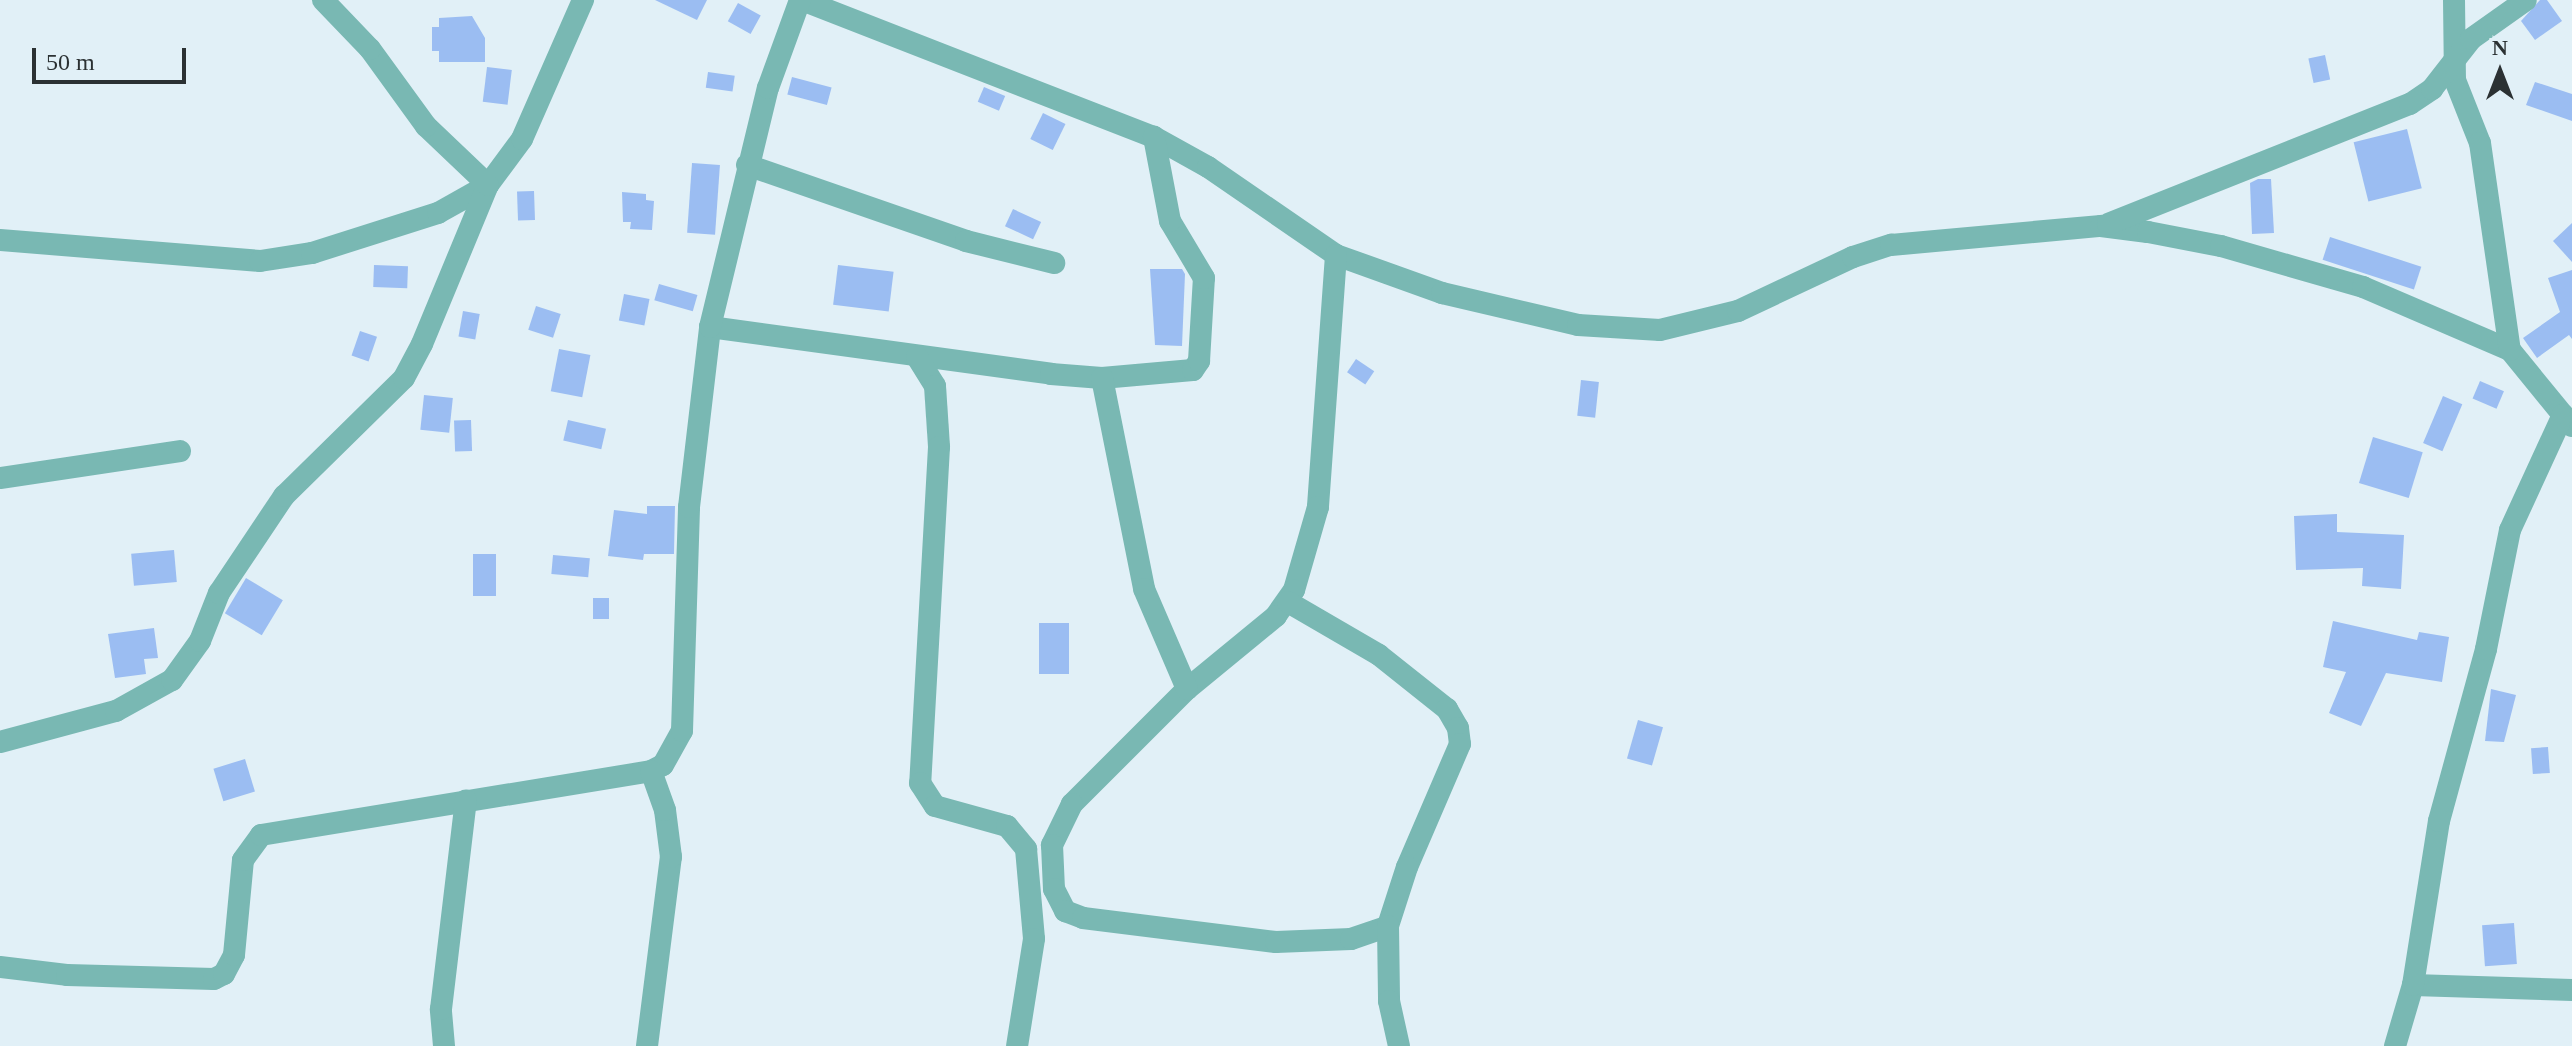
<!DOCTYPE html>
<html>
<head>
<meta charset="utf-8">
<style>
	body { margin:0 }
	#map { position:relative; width:2572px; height:1046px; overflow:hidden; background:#e1f0f7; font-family:"Times New Roman",serif }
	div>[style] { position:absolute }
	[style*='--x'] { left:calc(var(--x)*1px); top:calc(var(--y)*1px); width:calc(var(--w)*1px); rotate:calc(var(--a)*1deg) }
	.building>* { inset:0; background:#9bbdf2; transform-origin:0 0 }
	.street>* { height:22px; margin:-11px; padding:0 11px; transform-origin:11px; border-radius:11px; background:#79b8b3 }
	span { translate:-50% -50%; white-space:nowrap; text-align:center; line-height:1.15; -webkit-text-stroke:7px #e1f0f7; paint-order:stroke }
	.north { position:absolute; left:2460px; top:32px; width:80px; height:80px; -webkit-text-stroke:6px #e1f0f7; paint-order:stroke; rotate:0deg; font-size:22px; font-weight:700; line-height:32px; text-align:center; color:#2b3133 }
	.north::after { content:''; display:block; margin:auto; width:28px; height:36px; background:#2b3133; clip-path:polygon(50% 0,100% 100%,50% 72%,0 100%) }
	.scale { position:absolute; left:32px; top:48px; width:154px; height:36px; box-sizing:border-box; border:4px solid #2b3133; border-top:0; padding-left:10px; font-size:24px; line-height:28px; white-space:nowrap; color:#2b3133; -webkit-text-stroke:6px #e1f0f7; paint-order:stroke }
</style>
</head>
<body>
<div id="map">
	<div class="building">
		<i style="clip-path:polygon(655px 0,707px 0,697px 20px)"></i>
		<i style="clip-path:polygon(2540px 0,2547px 0,2562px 21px,2535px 40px,2521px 21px)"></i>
		<i style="left:738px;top:3px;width:26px;height:21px;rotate:29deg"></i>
		<i style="clip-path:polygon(472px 16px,485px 38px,485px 62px,439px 62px,439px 51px,432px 51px,432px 27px,439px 27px,439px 18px)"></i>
		<i style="left:2325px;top:55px;width:25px;height:17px;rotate:78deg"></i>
		<i style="left:487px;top:67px;width:25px;height:35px;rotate:7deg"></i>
		<i style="left:708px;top:72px;width:27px;height:16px;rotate:8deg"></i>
		<i style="left:792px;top:77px;width:41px;height:18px;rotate:15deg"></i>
		<i style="clip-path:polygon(2535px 82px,2572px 94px,2572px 121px,2526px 105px)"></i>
		<i style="left:984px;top:87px;width:23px;height:16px;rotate:23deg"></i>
		<i style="left:1043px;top:113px;width:25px;height:29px;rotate:26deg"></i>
		<i style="left:2407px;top:129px;width:61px;height:55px;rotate:76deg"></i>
		<i style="left:692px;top:163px;width:28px;height:70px;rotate:4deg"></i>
		<i style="clip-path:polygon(2258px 179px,2271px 179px,2274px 233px,2252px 234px,2250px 183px)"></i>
		<i style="left:534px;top:191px;width:29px;height:17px;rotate:88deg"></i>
		<i style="clip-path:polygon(622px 192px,646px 194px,646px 200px,654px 201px,652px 230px,630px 229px,631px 222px,623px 222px)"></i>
		<i style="left:1013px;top:209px;width:31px;height:19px;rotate:25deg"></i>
		<i style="clip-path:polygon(2572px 223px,2572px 262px,2553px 241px)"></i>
		<i style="left:2330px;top:237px;width:96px;height:24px;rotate:18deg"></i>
		<i style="left:374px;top:265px;width:34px;height:22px;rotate:2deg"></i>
		<i style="left:838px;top:265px;width:56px;height:40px;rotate:7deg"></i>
		<i style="clip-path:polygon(1150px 269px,1182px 269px,1185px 274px,1182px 346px,1155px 345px)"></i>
		<i style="clip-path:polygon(2572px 270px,2572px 339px,2569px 335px,2537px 358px,2523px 338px,2560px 312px,2548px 278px)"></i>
		<i style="left:659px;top:284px;width:40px;height:17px;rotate:16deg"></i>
		<i style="left:624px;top:294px;width:26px;height:27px;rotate:11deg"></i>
		<i style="left:536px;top:306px;width:26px;height:25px;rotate:18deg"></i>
		<i style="left:463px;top:311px;width:17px;height:26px;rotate:10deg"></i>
		<i style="left:360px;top:331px;width:18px;height:26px;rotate:19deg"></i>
		<i style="left:559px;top:349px;width:32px;height:43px;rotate:11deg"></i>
		<i style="left:1356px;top:359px;width:22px;height:16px;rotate:34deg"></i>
		<i style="left:1581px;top:380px;width:18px;height:36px;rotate:6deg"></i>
		<i style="left:2480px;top:381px;width:26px;height:19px;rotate:23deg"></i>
		<i style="left:424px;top:395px;width:29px;height:35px;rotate:6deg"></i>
		<i style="left:2443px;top:396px;width:21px;height:51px;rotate:23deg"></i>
		<i style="left:471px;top:420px;width:31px;height:17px;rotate:88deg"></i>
		<i style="left:568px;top:420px;width:39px;height:21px;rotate:13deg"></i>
		<i style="left:2373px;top:437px;width:52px;height:48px;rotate:17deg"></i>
		<i style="clip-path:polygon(647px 506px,675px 506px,674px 554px,644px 554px,643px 560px,608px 556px,614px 510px,647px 514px)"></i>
		<i style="clip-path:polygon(2337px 514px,2337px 532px,2404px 535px,2401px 589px,2362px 586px,2363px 568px,2296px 570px,2294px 516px)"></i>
		<i style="left:174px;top:550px;width:32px;height:43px;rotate:85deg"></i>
		<i style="left:473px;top:554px;width:23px;height:42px"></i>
		<i style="left:553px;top:555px;width:37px;height:19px;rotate:5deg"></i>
		<i style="left:246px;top:578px;width:43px;height:41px;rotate:31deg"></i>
		<i style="left:593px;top:598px;width:16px;height:21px"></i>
		<i style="clip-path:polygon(2333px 621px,2417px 640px,2419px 632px,2449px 637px,2442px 682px,2386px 673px,2361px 726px,2329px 713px,2346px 672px,2323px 667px)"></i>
		<i style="left:1039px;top:623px;width:30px;height:51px"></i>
		<i style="clip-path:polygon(154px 628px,158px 658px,144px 659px,146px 674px,115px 678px,108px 634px)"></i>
		<i style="clip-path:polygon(2491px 689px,2516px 695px,2504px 742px,2485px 741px)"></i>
		<i style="left:1638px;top:720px;width:26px;height:40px;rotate:16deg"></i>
		<i style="left:2548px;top:747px;width:26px;height:17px;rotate:86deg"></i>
		<i style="left:245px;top:759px;width:34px;height:33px;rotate:73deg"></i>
		<i style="left:2514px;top:923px;width:41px;height:32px;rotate:86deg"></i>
	</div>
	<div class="street">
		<i style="--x:802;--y:0;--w:378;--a:21.3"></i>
		<i style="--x:1154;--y:137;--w:62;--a:29.1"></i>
		<i style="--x:1208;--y:167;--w:155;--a:34.5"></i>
		<i style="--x:1336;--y:255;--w:113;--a:19.7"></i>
		<i style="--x:1442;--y:293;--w:140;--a:13.2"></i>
		<i style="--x:1578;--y:325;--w:82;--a:3.5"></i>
		<i style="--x:1660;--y:330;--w:80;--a:-13.7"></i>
		<i style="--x:1738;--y:311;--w:127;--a:-25.2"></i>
		<i style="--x:1853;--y:257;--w:40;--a:-18"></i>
		<i style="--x:1891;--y:245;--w:211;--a:-5.2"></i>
		<i style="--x:2101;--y:226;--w:47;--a:7.3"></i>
		<i style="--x:2148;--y:232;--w:74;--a:10.9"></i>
		<i style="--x:2221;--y:246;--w:148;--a:16.1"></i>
		<i style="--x:2363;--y:287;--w:160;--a:23.2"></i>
		<i style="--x:2510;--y:350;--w:98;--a:50.8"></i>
		<i style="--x:2454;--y:0;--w:80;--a:89.3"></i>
		<i style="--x:2455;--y:80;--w:68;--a:68.4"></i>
		<i style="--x:2480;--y:143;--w:209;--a:81.8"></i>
		<i style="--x:747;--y:165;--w:232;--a:19.1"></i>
		<i style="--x:966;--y:241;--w:91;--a:14"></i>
		<i style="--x:2108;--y:224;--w:325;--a:-21.7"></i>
		<i style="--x:2410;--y:104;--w:27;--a:-34"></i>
		<i style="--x:2432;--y:89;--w:63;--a:-52"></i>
		<i style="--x:2471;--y:39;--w:67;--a:-35.3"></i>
		<i style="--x:0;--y:240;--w:261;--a:4.6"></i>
		<i style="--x:260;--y:261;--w:53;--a:-8.7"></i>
		<i style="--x:312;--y:253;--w:132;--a:-17.6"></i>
		<i style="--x:438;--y:213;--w:57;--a:-29.2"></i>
		<i style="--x:488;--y:185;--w:57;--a:-53.5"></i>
		<i style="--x:522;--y:139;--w:152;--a:-66.3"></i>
		<i style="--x:1336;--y:255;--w:253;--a:94.1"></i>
		<i style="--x:1318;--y:507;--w:86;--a:106.1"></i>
		<i style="--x:1294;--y:590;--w:32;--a:125"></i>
		<i style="--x:1276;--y:616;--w:115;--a:140.6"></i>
		<i style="--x:1187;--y:689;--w:163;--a:135"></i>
		<i style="--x:1072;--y:804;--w:46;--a:116"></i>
		<i style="--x:1052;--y:845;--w:44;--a:87.4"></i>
		<i style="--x:1054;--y:889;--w:25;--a:63"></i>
		<i style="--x:1065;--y:911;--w:19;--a:21"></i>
		<i style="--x:1083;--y:918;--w:194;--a:7.1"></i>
		<i style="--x:1276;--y:942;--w:75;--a:-2.3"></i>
		<i style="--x:1351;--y:939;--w:39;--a:-19"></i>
		<i style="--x:710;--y:327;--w:344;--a:7.8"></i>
		<i style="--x:1051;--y:374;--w:51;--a:4.5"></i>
		<i style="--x:1102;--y:378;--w:91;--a:-5"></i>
		<i style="--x:1193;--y:370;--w:11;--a:-56"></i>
		<i style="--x:1199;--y:361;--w:83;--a:-86.6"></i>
		<i style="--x:1204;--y:278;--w:66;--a:-120.8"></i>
		<i style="--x:1170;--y:221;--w:86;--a:-100.8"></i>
		<i style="--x:917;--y:357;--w:34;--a:58"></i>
		<i style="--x:935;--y:386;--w:61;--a:86.2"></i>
		<i style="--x:939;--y:447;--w:337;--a:93.2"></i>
		<i style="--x:920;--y:783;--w:27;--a:57"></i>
		<i style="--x:935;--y:806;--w:75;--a:15.5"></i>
		<i style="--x:1007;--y:826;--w:30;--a:50"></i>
		<i style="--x:1026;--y:849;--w:90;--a:84.9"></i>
		<i style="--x:1034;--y:939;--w:108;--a:99"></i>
		<i style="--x:1102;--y:378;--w:215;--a:78.7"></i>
		<i style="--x:1144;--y:589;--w:109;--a:66.7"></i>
		<i style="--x:0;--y:478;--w:182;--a:-8.5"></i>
		<i style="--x:1288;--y:602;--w:105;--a:30.2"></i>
		<i style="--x:1379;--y:655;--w:87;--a:38.5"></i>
		<i style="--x:1447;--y:709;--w:22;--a:60"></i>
		<i style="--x:1458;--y:728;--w:16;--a:83"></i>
		<i style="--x:1460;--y:744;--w:134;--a:113.3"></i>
		<i style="--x:1407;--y:867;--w:62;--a:107.9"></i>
		<i style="--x:1388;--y:926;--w:75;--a:89.2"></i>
		<i style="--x:1389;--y:1001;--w:46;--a:77.5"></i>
		<i style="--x:0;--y:742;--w:120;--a:-15"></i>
		<i style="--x:116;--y:711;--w:64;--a:-29"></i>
		<i style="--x:172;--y:680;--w:48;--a:-54.3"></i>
		<i style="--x:200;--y:641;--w:52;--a:-68.4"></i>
		<i style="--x:219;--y:593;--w:117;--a:-56.2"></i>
		<i style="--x:284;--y:496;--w:168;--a:-44.5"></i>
		<i style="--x:404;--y:378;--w:38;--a:-62"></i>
		<i style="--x:422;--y:344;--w:172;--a:-67.5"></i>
		<i style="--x:488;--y:185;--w:86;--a:-136.4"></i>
		<i style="--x:426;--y:126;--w:95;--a:-126"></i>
		<i style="--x:370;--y:49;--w:68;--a:-133.8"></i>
		<i style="--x:0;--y:967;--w:67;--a:6.8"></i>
		<i style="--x:67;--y:975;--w:147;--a:1.6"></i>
		<i style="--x:214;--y:979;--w:11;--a:-27"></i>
		<i style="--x:224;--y:974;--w:21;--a:-62"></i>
		<i style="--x:234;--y:955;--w:95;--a:-84.6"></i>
		<i style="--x:243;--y:860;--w:31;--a:-54"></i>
		<i style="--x:261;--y:835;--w:395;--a:-9.3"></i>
		<i style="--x:651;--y:771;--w:13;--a:-27"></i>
		<i style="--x:663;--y:765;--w:39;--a:-61"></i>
		<i style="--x:682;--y:731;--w:224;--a:-88.2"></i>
		<i style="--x:689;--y:507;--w:181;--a:-83.3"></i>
		<i style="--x:710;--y:327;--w:246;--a:-76.4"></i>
		<i style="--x:768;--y:88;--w:94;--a:-70"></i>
		<i style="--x:2413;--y:985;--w:159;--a:1.8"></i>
		<i style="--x:444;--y:1046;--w:37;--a:-95"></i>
		<i style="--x:441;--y:1009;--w:210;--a:-83.2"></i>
		<i style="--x:647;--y:1046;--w:191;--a:-82.8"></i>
		<i style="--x:671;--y:857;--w:47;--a:-97.3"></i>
		<i style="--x:665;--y:810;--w:41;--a:-109.7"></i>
		<i style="--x:2395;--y:1046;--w:64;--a:-73.6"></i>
		<i style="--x:2413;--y:985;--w:166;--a:-81"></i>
		<i style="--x:2439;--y:821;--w:178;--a:-74.7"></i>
		<i style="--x:2486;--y:649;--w:121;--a:-78.6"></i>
		<i style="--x:2510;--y:530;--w:127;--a:-65.3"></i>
	</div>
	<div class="north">N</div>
	<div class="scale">50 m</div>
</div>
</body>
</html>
